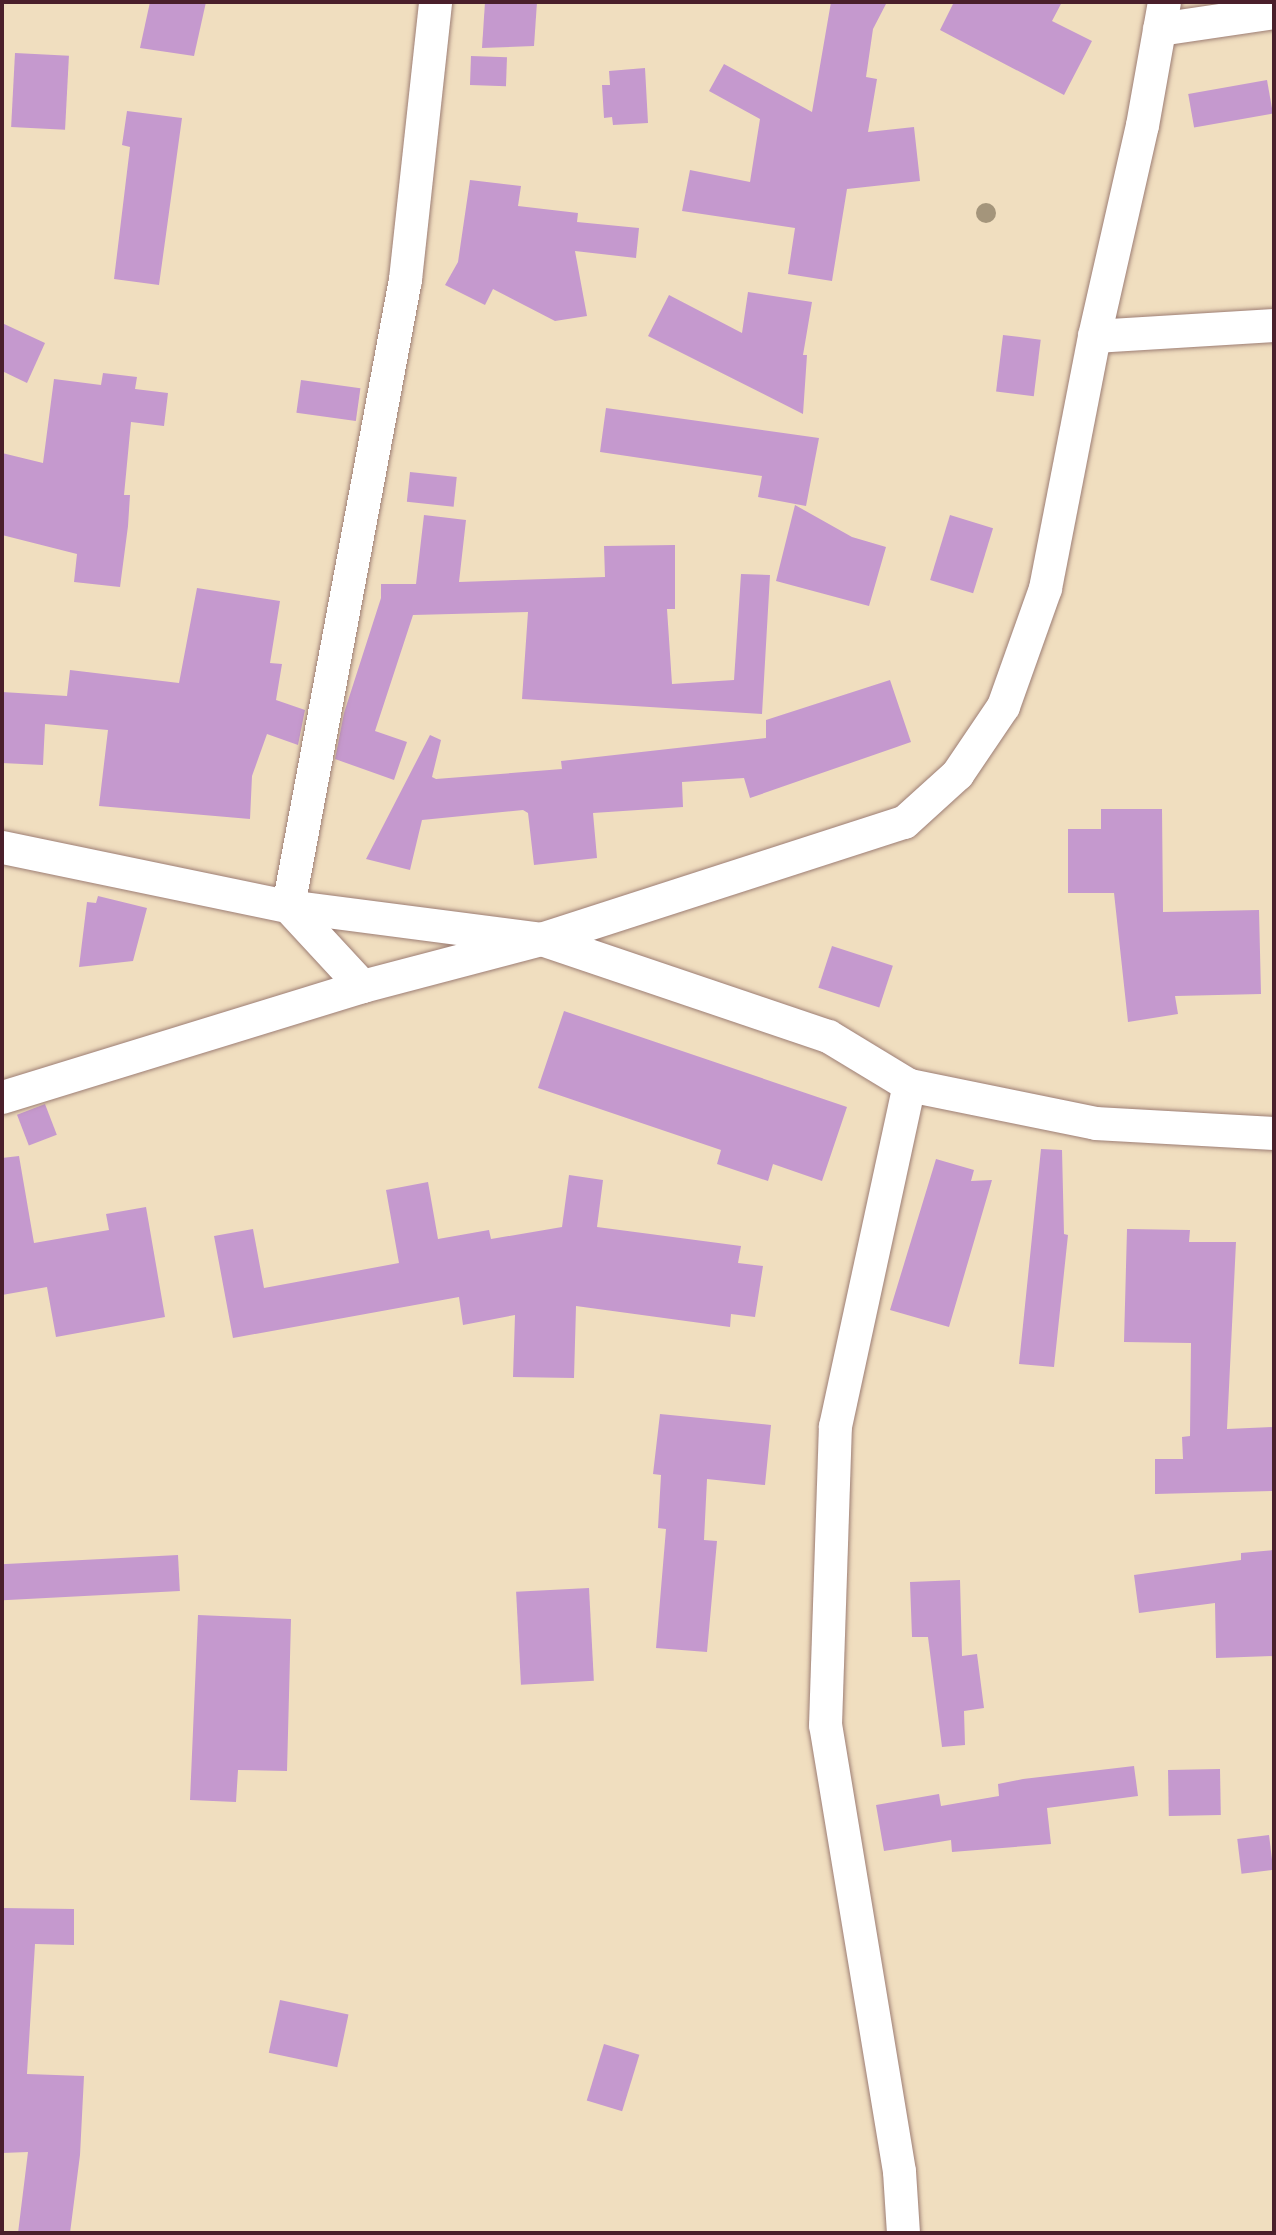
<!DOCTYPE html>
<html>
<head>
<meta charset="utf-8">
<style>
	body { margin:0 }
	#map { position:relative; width:1276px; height:2235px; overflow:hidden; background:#f0debf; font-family:"Indie Flower",sans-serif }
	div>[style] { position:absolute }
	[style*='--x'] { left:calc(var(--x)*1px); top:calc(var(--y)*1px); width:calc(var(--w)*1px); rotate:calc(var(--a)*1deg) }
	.building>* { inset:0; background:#c599ce; transform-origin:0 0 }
	.roads { filter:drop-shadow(0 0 2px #9d7e75) drop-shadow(0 0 2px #9d7e75) }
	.minor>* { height:33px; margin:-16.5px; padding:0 16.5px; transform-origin:16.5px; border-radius:16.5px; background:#fff }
	.trees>* { width:20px; height:20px; margin:-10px; border-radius:50%; background:#a4957b }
	span { translate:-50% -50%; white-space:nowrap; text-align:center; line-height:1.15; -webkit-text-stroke:5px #fff; paint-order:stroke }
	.frame { position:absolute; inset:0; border:4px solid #4a1f2b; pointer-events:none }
</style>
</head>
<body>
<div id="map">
	<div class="building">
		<i style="clip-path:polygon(150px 2px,206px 2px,194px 56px,140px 48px)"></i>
		<i style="clip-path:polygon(485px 2px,537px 2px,534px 46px,482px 48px)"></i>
		<i style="clip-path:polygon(831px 2px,887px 2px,873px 29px,866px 77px,877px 79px,868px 132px,914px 127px,920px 181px,847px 189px,832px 281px,788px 274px,795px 228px,682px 211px,690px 170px,750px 182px,760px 119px,709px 91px,724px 64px,812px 112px)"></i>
		<i style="clip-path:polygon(954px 2px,1062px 2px,1052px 21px,1092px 41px,1064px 95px,940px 30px)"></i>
		<i style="left:15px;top:53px;width:54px;height:74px;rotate:3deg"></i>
		<i style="left:471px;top:56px;width:36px;height:29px;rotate:2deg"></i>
		<i style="clip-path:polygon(645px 68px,648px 123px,613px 125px,612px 117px,604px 118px,602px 85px,610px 85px,609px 71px)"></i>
		<i style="left:1267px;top:80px;width:34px;height:80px;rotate:80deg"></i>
		<i style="clip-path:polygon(127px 111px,182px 118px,159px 285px,114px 279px,130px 147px,122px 145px)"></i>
		<i style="clip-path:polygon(470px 180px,521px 186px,518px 206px,578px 213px,577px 222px,639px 228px,636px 258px,575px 251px,587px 316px,555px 321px,493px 289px,485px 305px,445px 285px,458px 262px)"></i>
		<i style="clip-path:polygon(748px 292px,812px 302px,803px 355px,807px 355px,803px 414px,648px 336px,669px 295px,742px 333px)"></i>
		<i style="clip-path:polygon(2px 323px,45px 343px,27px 383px,2px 371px)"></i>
		<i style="left:1003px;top:335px;width:38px;height:57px;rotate:7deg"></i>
		<i style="clip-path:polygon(103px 373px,137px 377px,135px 389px,168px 393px,164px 426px,131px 422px,124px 495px,130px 495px,128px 526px,120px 587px,74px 582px,77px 554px,2px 535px,2px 453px,43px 463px,54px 379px,101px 385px)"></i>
		<i style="left:301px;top:380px;width:60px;height:33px;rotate:8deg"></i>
		<i style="clip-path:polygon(606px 408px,819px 438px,806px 506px,758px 497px,762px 476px,600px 452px)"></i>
		<i style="left:410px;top:472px;width:47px;height:30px;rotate:6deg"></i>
		<i style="clip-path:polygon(795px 505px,852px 537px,886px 547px,869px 606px,776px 581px)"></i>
		<i style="clip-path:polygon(424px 515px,466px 520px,459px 582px,605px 577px,604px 546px,675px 545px,675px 609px,667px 609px,672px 684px,734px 680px,741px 574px,770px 575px,762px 714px,522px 699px,528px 612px,413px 615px,375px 731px,407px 742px,394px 780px,335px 759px,344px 713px,381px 598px,381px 584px,416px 584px)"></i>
		<i style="left:950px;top:515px;width:45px;height:68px;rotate:17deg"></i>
		<i style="clip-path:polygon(197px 588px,280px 601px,270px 663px,282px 664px,276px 700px,305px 710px,298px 745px,267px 734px,252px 776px,250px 819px,99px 806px,108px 730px,45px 724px,43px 765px,2px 763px,2px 692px,67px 696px,70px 670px,179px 683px)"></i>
		<i style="clip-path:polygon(890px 680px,911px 742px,750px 798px,744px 778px,682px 782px,683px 807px,593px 813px,597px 858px,534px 865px,528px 813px,523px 810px,422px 820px,410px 870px,366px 859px,430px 735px,441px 740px,432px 777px,436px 779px,562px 769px,561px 761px,766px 738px,766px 720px)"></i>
		<i style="clip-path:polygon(1101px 809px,1162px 809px,1163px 912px,1259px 910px,1261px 994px,1175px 996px,1178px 1014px,1128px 1022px,1114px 893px,1068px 893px,1068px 829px,1101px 829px)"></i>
		<i style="clip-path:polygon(98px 896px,147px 908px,133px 961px,79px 967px,87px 902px,96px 903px)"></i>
		<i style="left:832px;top:946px;width:64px;height:44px;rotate:18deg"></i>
		<i style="clip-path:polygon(564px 1011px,847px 1107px,822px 1181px,773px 1164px,768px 1181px,717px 1164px,721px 1150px,538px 1088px)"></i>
		<i style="left:45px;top:1104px;width:33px;height:30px;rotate:69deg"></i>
		<i style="clip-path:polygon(1041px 1149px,1062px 1150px,1064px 1234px,1068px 1235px,1054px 1367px,1019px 1364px)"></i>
		<i style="clip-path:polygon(19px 1156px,34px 1243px,109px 1230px,106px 1214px,146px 1207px,165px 1317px,56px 1337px,47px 1287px,2px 1295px,2px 1158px)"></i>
		<i style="clip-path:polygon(936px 1159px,974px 1170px,971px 1181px,992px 1180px,949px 1327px,890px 1310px)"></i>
		<i style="clip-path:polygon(569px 1175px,603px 1180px,597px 1227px,741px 1246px,738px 1263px,763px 1266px,755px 1317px,731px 1314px,730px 1327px,576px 1306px,574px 1378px,513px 1377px,515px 1315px,463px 1325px,459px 1297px,233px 1338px,214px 1236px,253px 1229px,264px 1288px,399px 1263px,386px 1190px,428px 1182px,438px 1239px,489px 1230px,491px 1239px,562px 1227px)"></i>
		<i style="clip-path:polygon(1127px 1229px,1190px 1230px,1189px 1242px,1236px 1242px,1227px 1429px,1274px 1427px,1274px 1491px,1155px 1494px,1155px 1459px,1183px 1459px,1182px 1437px,1190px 1436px,1191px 1343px,1124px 1342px)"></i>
		<i style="clip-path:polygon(660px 1414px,771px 1425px,765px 1485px,707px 1479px,704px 1540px,717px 1541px,707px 1652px,656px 1648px,666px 1529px,658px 1528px,661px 1475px,653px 1474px)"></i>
		<i style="clip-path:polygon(1274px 1550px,1274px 1656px,1216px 1658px,1215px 1603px,1139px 1613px,1134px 1575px,1241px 1560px,1241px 1553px)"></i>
		<i style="left:178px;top:1555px;width:36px;height:177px;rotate:87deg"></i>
		<i style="clip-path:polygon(960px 1580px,962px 1656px,977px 1654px,984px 1708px,964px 1711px,965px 1745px,942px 1747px,928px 1637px,912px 1637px,910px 1582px)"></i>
		<i style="left:589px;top:1588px;width:93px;height:73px;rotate:87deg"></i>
		<i style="clip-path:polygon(198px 1615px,291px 1619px,287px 1771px,238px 1770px,236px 1802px,190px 1800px)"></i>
		<i style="clip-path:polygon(1134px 1766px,1138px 1796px,1047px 1808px,1051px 1844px,952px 1852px,951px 1840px,884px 1851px,876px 1805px,939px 1794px,941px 1806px,999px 1796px,998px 1784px,1023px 1779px)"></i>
		<i style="left:1220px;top:1769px;width:46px;height:52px;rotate:89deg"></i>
		<i style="left:1269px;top:1835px;width:35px;height:32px;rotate:83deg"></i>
		<i style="clip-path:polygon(2px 1908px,74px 1909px,74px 1945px,35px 1944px,27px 2074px,84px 2076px,80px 2155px,70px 2233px,18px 2233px,28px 2152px,2px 2153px)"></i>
		<i style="left:280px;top:2000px;width:70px;height:54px;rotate:12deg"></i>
		<i style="left:604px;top:2044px;width:37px;height:59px;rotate:17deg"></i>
	</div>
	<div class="roads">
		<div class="minor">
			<i style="--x:1159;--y:29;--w:116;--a:-8.4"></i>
			<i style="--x:1094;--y:336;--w:216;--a:-77.2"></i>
			<i style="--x:1142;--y:125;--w:125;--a:-79.9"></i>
			<i style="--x:2;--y:847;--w:292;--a:11.7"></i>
			<i style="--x:288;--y:906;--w:255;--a:7.4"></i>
			<i style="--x:541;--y:939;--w:303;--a:18.7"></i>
			<i style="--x:828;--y:1036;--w:95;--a:31.2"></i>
			<i style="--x:909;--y:1085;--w:190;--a:11.5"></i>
			<i style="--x:1095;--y:1123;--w:179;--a:3.2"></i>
			<i style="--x:362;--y:986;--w:109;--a:-132.8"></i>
			<i style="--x:288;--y:906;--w:638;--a:-79.43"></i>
			<i style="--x:405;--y:279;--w:279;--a:-83.8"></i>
			<i style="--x:2;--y:1097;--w:377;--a:-17.1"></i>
			<i style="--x:362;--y:986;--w:185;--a:-14.7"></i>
			<i style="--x:541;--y:939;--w:381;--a:-17.9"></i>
			<i style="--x:904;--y:822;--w:72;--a:-42.2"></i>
			<i style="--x:957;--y:774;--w:82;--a:-55.9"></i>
			<i style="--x:1003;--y:706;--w:125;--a:-70.4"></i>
			<i style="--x:1045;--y:588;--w:257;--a:-79"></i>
			<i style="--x:1094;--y:336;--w:180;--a:-3.5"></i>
			<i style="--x:903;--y:2233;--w:62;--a:-93.7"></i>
			<i style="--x:899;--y:2171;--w:452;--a:-99.4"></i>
			<i style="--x:825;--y:1725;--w:299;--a:-88.1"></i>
			<i style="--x:835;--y:1426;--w:349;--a:-77.8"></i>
		</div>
	</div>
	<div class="trees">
		<i style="left:986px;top:213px"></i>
	</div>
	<div class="frame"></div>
</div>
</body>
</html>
